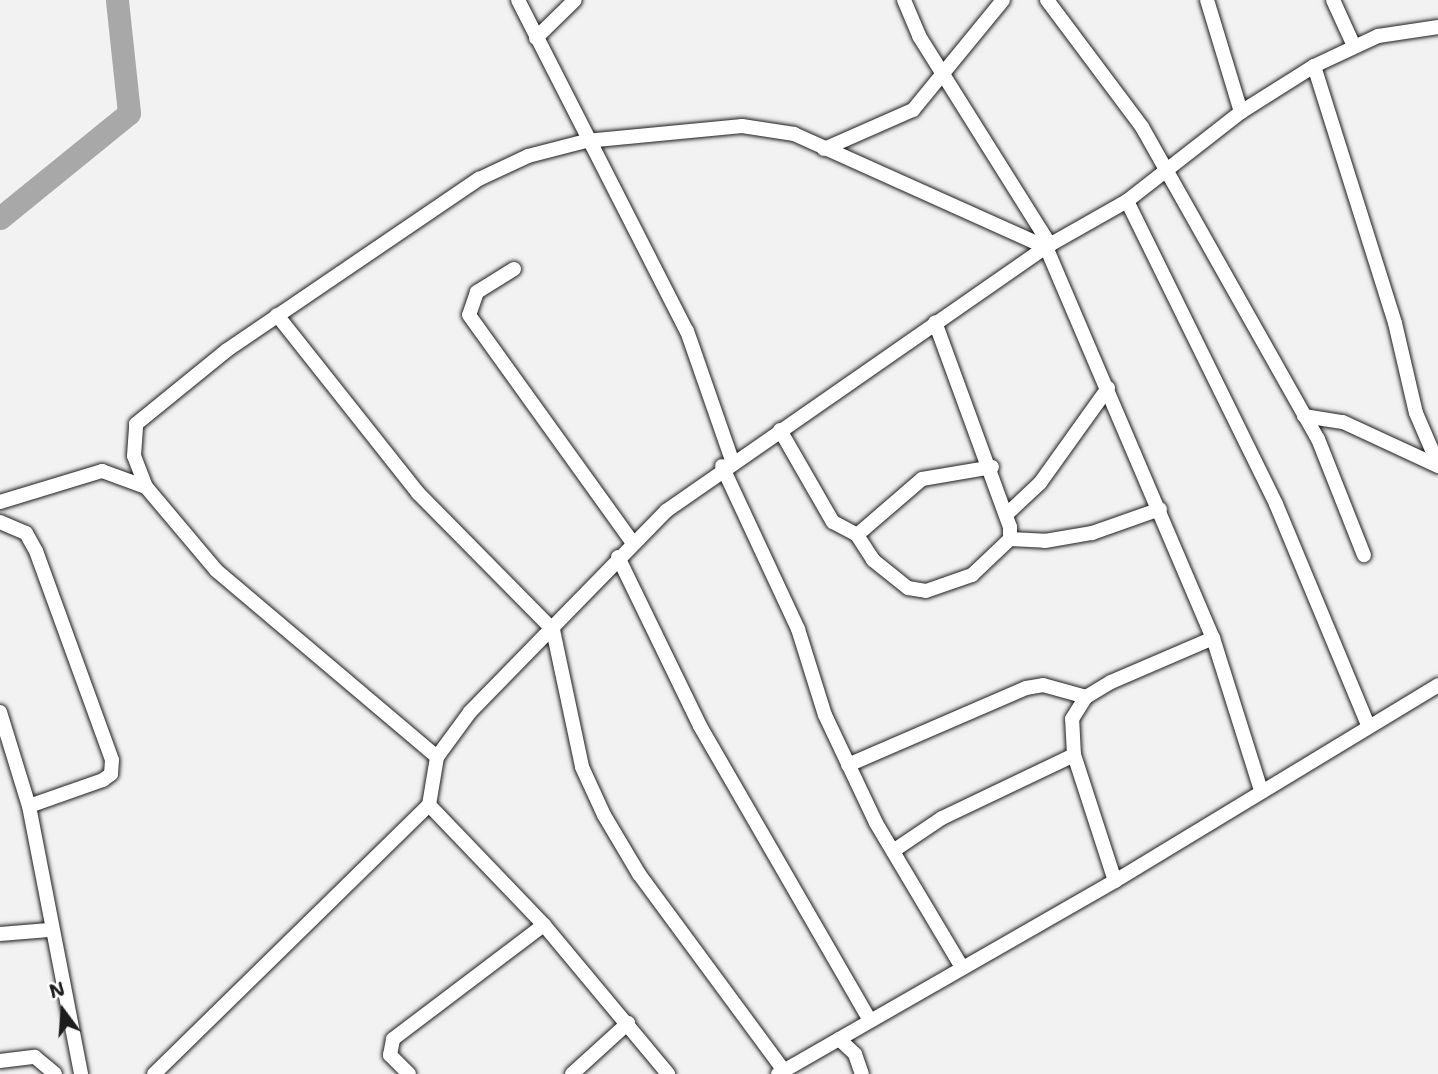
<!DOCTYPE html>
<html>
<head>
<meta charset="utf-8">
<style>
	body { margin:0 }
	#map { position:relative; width:1438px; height:1074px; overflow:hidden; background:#f2f2f2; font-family:"Shantell Sans",sans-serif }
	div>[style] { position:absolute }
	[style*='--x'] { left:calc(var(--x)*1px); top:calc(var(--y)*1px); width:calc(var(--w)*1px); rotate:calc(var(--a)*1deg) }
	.river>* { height:23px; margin:-11.5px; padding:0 11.5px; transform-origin:11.5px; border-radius:11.5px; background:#a8a8a8 }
	.roads { filter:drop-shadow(0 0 2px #1c1c1c) drop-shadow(0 0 2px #1c1c1c) }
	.minor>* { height:14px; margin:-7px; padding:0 7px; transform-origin:7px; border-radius:7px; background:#fff }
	span { translate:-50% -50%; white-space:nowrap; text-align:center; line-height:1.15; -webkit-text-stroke:7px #fff; paint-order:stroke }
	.north { position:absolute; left:28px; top:976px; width:70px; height:70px; -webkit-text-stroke:5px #fff; paint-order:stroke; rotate:344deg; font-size:19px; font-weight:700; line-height:28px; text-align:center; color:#1c1c1c }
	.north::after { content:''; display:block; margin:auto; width:24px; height:32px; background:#1c1c1c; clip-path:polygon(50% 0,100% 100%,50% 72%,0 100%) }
</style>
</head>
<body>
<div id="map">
	<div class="river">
		<i style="--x:0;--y:218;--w:166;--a:-39.1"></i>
		<i style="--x:129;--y:113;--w:114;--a:-96.1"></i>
	</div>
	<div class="roads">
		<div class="minor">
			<i style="--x:518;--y:0;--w:372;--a:63"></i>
			<i style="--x:687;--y:331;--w:137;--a:70.8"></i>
			<i style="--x:904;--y:0;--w:39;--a:67"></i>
			<i style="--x:919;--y:36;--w:247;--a:57.9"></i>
			<i style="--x:1047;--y:0;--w:159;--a:53.2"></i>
			<i style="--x:1142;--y:127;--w:358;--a:60.6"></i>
			<i style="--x:1318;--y:439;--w:125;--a:68.4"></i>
			<i style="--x:1207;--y:0;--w:117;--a:73.1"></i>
			<i style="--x:1333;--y:0;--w:51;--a:65.5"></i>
			<i style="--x:536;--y:38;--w:54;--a:-44.3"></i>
			<i style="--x:1314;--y:66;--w:269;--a:72.5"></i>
			<i style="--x:1395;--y:323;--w:92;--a:76.9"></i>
			<i style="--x:1416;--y:413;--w:56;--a:66.7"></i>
			<i style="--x:824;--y:149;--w:97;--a:-23.7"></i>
			<i style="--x:913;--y:110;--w:142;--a:-50.7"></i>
			<i style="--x:1127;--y:201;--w:338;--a:63.8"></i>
			<i style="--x:1276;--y:504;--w:239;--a:67.4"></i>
			<i style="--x:514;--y:269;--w:44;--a:148.1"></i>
			<i style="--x:477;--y:292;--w:24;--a:109"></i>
			<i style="--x:469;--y:315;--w:281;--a:54.3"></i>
			<i style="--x:277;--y:315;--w:227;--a:51.6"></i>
			<i style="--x:418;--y:493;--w:192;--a:45.4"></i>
			<i style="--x:553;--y:630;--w:140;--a:78"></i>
			<i style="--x:582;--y:767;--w:53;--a:65.4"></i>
			<i style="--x:604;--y:815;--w:69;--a:59.3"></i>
			<i style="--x:639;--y:874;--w:245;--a:53.6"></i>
			<i style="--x:1304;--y:416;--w:39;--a:9"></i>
			<i style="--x:1343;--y:422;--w:105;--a:24.9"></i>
			<i style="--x:780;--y:430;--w:106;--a:60.1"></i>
			<i style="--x:833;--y:522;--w:27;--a:28"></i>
			<i style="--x:857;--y:535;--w:30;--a:57"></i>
			<i style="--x:873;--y:560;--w:45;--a:38.7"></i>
			<i style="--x:908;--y:588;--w:18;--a:9"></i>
			<i style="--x:926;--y:591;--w:49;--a:-19.2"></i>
			<i style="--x:972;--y:575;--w:52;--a:-43.5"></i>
			<i style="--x:1010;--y:539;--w:12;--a:-90"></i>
			<i style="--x:1010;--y:527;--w:218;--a:-110.1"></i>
			<i style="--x:722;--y:466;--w:180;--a:65"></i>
			<i style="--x:798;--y:629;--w:90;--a:72.6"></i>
			<i style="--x:825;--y:715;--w:119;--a:64.7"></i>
			<i style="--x:876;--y:823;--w:168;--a:59.2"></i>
			<i style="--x:0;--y:502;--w:107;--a:-16.9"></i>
			<i style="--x:102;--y:471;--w:47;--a:20"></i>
			<i style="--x:1008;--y:513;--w:44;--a:-43.2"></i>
			<i style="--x:1040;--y:483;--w:117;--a:-54.4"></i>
			<i style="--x:0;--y:522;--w:28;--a:23"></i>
			<i style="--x:26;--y:533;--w:21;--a:61"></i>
			<i style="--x:36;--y:551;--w:222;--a:70"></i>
			<i style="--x:112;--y:760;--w:14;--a:94"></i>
			<i style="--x:111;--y:774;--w:10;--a:143"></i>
			<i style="--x:103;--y:780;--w:78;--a:160.6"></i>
			<i style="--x:857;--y:535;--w:86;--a:-40.7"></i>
			<i style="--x:922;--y:479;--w:71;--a:-9.7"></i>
			<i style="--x:1010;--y:539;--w:35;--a:3"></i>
			<i style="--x:1045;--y:541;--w:48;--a:-9.7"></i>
			<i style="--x:1092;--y:533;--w:72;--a:-19.4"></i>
			<i style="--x:618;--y:557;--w:188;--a:64.1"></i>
			<i style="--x:700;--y:726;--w:340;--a:60"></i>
			<i style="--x:0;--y:712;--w:98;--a:72.9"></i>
			<i style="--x:29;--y:806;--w:273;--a:79"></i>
			<i style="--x:437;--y:757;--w:289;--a:-139.8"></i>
			<i style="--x:216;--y:570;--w:109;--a:-130.1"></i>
			<i style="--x:146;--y:487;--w:33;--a:-111"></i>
			<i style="--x:134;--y:456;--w:32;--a:-86"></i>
			<i style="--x:136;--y:424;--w:117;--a:-39.1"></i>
			<i style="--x:227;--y:350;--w:305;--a:-34.2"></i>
			<i style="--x:479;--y:179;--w:54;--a:-25.1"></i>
			<i style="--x:528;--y:156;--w:60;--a:-14.5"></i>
			<i style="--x:586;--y:141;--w:157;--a:-5.5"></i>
			<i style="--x:742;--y:126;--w:53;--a:8.7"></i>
			<i style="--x:794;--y:134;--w:276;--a:24.2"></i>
			<i style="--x:1046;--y:247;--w:425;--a:66.9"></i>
			<i style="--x:1213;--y:638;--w:159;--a:72.5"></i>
			<i style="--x:848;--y:765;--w:194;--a:-23.4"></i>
			<i style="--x:1026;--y:688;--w:17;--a:-10"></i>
			<i style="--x:1043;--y:685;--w:45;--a:15.6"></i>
			<i style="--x:429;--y:805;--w:166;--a:46.2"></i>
			<i style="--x:544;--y:925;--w:194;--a:50.2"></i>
			<i style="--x:893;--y:851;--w:59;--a:-34"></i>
			<i style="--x:942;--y:818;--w:146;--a:-25.5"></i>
			<i style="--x:1115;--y:881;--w:133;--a:-108"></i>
			<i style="--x:1074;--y:755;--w:36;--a:-93"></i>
			<i style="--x:1072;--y:719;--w:26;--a:-58"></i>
			<i style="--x:1086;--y:697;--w:29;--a:-31"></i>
			<i style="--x:1111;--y:682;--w:111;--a:-23.3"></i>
			<i style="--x:0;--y:934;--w:49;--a:-4.7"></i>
			<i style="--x:839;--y:1039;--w:22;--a:43"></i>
			<i style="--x:855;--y:1054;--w:21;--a:71"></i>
			<i style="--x:0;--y:1061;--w:35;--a:-7"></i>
			<i style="--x:35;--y:1057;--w:26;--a:40"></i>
			<i style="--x:154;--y:1074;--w:385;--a:-44.4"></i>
			<i style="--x:429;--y:805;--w:49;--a:-80.5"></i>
			<i style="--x:437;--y:757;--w:56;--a:-53.7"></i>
			<i style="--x:470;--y:712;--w:281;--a:-45.7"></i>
			<i style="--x:666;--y:511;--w:463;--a:-34.8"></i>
			<i style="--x:1046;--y:247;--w:93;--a:-29.6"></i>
			<i style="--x:1127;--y:201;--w:145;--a:-38"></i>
			<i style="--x:1241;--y:112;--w:86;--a:-32.2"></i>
			<i style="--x:1314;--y:66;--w:71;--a:-25.1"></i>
			<i style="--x:1378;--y:36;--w:61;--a:-8.5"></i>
			<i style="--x:409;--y:1074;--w:27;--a:-135"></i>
			<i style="--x:390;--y:1055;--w:16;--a:-79"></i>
			<i style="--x:393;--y:1039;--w:189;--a:-37.1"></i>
			<i style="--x:572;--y:1074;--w:76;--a:-42.3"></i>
			<i style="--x:778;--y:1074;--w:388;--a:-29.8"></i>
			<i style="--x:1115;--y:881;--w:378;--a:-31.2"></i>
		</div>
	</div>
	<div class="north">N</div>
</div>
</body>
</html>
